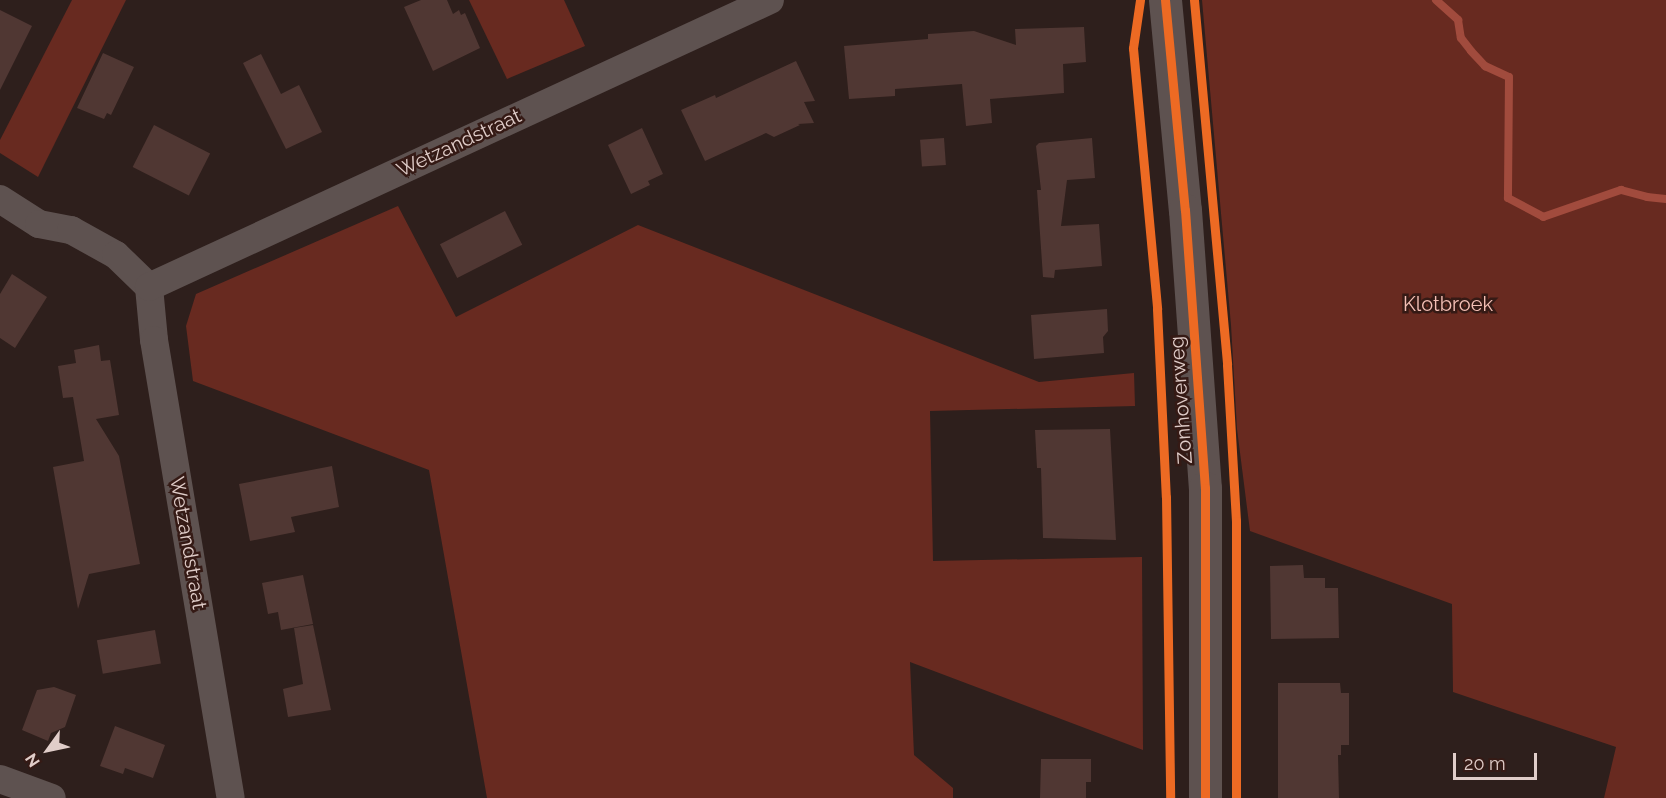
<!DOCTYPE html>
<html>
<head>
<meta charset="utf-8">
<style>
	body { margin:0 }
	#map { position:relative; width:1666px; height:798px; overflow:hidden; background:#2e1f1c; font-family:Raleway,sans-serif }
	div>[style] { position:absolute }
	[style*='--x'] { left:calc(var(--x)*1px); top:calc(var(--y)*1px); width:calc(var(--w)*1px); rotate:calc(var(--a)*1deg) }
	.green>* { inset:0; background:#682a20 }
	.stream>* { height:8px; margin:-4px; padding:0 4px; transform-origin:4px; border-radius:4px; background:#a14b3d }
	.building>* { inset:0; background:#503733; transform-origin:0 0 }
	.minor>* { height:28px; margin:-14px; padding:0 14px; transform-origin:14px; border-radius:14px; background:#5e5250 }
	.tertiary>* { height:33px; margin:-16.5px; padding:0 16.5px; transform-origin:16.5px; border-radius:16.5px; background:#5e5250 }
	.cycleway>* { height:9px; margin:-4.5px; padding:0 4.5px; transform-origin:4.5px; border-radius:4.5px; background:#ed6a23 }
	span { translate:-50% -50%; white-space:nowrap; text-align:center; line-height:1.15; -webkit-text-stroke:5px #351a15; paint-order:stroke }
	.street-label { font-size:20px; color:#e0cdc9 }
	.park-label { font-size:20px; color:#f4bfb5 }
	.north { position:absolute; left:18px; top:720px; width:60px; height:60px; -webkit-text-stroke:4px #351a15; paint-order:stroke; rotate:237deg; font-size:16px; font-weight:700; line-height:24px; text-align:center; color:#e0cdc9 }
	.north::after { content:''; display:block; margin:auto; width:21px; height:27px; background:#e0cdc9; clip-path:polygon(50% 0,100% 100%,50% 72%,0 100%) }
	.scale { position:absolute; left:1453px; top:753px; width:84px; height:27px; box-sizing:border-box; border:3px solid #e0cdc9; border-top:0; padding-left:8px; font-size:18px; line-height:21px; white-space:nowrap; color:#e0cdc9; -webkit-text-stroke:4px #351a15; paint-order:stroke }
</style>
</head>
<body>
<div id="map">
	<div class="green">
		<i style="clip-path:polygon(72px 0,126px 0,38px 177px,0 153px,0 140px)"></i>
		<i style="clip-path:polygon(469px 0,564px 0,585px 46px,507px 79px)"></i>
		<i style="clip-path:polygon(1202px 0,1666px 0,1666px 798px,1604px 798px,1616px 747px,1453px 692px,1452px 604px,1250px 531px,1237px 429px,1231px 325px)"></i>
		<i style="clip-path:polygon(398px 206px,456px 317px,638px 225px,1039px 382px,1134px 373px,1135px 406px,930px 411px,933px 561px,1142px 557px,1143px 750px,910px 662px,914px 755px,953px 788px,953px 798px,487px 798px,429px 470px,193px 381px,186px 326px,196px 294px)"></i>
	</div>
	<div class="stream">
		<i style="--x:1436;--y:0;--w:30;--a:42"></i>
		<i style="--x:1458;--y:20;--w:18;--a:81"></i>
		<i style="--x:1461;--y:38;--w:16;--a:52"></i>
		<i style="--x:1471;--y:51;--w:21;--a:47"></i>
		<i style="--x:1485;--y:66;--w:26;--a:25"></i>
		<i style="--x:1509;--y:77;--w:121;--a:90.5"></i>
		<i style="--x:1508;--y:198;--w:40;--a:28"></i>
		<i style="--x:1543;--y:217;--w:83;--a:-19.1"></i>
		<i style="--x:1621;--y:190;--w:27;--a:15"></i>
		<i style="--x:1647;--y:197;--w:19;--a:6"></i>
	</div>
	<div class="building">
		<i style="clip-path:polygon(421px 0,447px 0,453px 14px,459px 10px,461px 15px,465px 13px,480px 48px,433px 71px,404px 7px)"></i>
		<i style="clip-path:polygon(0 10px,32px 26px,0 90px)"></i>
		<i style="clip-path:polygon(1084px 27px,1086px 62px,1063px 64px,1064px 93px,990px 99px,992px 123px,966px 126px,962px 84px,895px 89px,895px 96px,849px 99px,844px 46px,928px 39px,928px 34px,974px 31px,1016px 45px,1015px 29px)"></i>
		<i style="clip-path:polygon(103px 53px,134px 67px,111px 115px,107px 113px,104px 119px,77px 108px)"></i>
		<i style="clip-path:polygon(261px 54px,281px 94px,299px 85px,322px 132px,286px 149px,243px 63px)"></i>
		<i style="clip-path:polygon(796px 61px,815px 101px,804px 102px,814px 123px,798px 124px,800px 125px,774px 137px,766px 133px,705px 161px,681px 110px,715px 95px,716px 98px)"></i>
		<i style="left:154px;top:125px;width:63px;height:47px;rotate:27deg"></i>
		<i style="clip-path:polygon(642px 128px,663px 174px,648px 181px,650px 185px,631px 194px,608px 145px)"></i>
		<i style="left:944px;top:138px;width:27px;height:24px;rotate:86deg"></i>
		<i style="clip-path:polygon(1092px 138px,1095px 178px,1067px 180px,1061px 226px,1099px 224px,1102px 266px,1055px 270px,1054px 278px,1043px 277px,1037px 190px,1041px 190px,1036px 146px,1039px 143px)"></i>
		<i style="left:505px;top:211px;width:38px;height:73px;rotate:63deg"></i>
		<i style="clip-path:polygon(12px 274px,47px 297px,15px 348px,0 338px,0 294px)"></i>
		<i style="clip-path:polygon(1107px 309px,1108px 331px,1103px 337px,1104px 353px,1034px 359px,1031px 315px)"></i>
		<i style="clip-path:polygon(99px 345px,101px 361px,110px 360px,119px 415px,96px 419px,119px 456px,140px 564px,89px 574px,78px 609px,53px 467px,84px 461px,73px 397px,63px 398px,58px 366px,76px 363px,74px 350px)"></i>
		<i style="clip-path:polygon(1110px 429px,1116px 540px,1043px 538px,1041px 468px,1037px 468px,1035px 430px)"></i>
		<i style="clip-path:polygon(332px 466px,339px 507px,291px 517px,295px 532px,250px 541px,239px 484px)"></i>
		<i style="clip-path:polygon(1303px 565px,1304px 578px,1325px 578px,1325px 588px,1338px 588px,1339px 638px,1271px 639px,1270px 566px)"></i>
		<i style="clip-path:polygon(303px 575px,313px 624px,281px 630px,278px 612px,268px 614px,262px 583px)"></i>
		<i style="clip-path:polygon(313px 625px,331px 710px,288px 717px,283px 689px,303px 684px,294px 628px)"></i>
		<i style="left:155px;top:630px;width:34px;height:59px;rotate:80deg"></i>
		<i style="clip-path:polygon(1278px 683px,1340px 683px,1341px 693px,1349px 693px,1349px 745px,1341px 745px,1341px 755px,1338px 755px,1339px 798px,1278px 798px)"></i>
		<i style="clip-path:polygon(54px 687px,76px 695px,65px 727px,51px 733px,48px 741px,22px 730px,37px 690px)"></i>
		<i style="clip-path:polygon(115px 726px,165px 745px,153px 778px,125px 768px,123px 774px,100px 766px)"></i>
		<i style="clip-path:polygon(1041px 759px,1091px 759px,1091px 782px,1086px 782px,1086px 798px,1040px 798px)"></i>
	</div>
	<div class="minor">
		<i style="--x:0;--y:199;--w:46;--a:32.7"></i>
		<i style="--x:39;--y:224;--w:33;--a:11"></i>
		<i style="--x:71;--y:230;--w:51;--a:29.1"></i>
		<i style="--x:116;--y:255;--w:46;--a:44.1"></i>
		<i style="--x:149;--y:287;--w:53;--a:84.6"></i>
		<i style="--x:154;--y:340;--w:464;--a:80.5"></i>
		<i style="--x:149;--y:287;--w:684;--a:-24.8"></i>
		<i style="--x:0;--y:779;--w:55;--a:20.1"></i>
	</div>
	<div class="tertiary">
		<i style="--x:1165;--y:0;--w:211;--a:84.6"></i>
		<i style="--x:1185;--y:210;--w:279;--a:85.9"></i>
		<i style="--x:1205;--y:488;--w:310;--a:90"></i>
	</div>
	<div class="cycleway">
		<i style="--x:1140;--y:0;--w:49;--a:98.3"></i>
		<i style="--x:1133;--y:48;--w:262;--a:84.7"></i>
		<i style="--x:1157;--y:309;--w:188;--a:87.3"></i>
		<i style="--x:1166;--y:497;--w:301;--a:89.2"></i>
		<i style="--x:1165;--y:0;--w:211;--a:84.6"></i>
		<i style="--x:1185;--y:210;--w:279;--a:85.9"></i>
		<i style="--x:1205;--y:488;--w:310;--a:90"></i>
		<i style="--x:1194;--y:0;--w:366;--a:84.8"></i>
		<i style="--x:1227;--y:365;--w:156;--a:86.7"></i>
		<i style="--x:1236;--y:521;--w:277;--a:90"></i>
	</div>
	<div class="street-label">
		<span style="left:459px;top:143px;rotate:-25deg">Wetzandstraat</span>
		<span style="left:1181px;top:400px;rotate:-94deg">Zonhoverweg</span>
		<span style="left:188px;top:543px;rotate:80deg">Wetzandstraat</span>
	</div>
	<div class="park-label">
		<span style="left:1448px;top:304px">Klotbroek</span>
	</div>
	<div class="north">N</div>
	<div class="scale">20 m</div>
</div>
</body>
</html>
